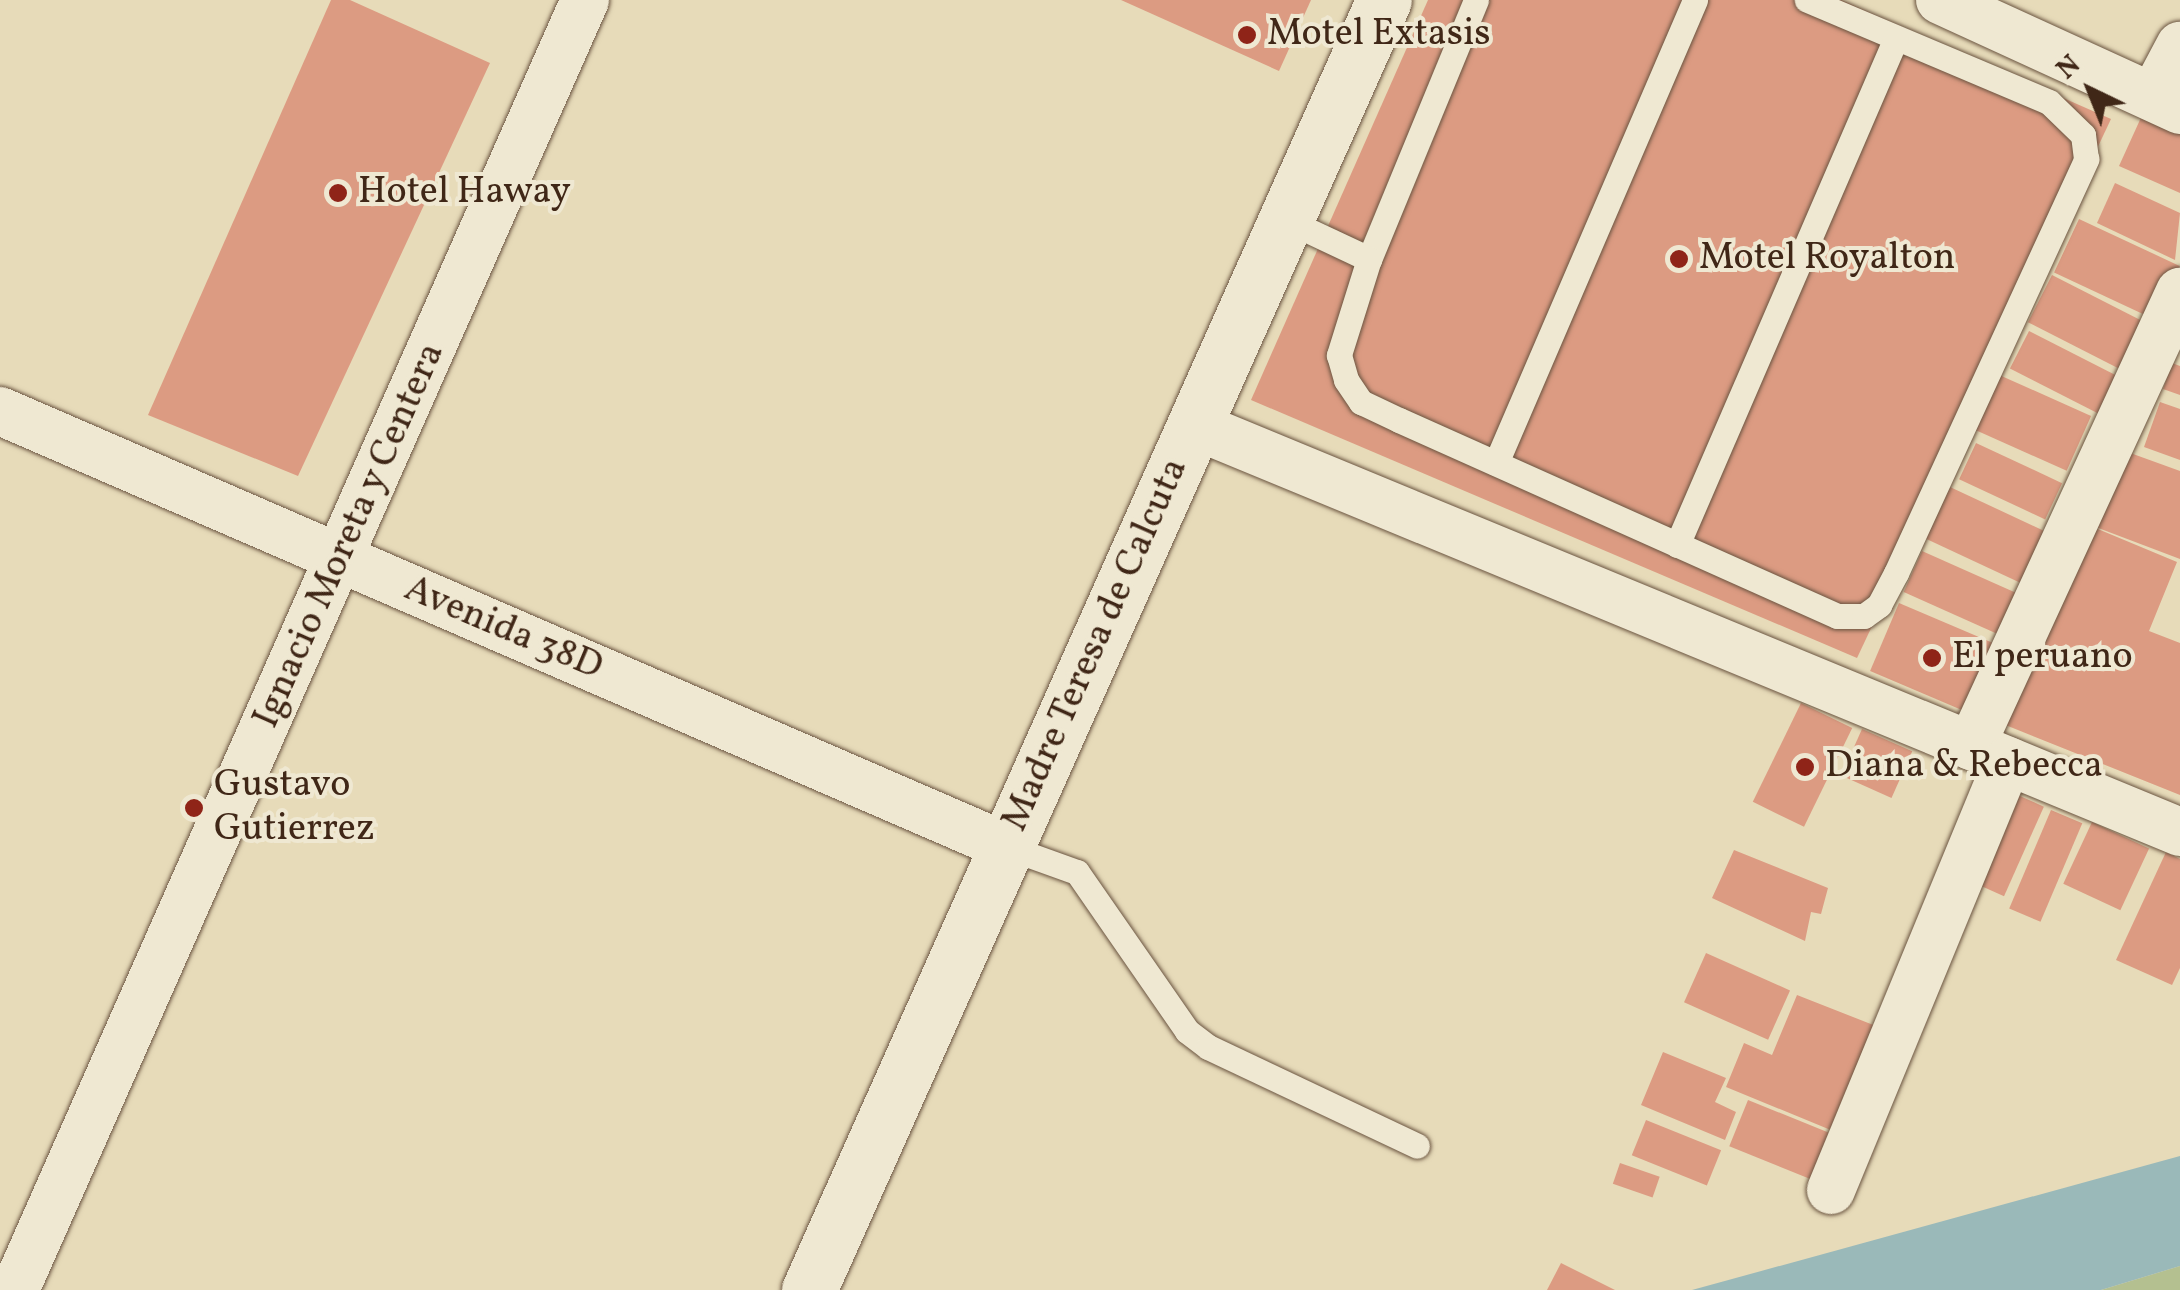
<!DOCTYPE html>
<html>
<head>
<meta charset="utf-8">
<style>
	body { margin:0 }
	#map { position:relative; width:2180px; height:1290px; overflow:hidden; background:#e7dbb9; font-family:Vollkorn,serif }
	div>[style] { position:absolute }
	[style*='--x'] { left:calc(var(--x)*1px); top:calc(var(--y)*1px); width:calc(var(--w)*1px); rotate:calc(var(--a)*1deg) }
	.green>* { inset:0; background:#b4c090 }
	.water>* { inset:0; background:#9ab9b9 }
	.building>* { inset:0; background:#dc9b82; transform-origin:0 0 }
	.roads { filter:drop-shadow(0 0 2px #6a5440) drop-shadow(0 0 2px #6a5440) }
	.lane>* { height:25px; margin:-12.5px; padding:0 12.5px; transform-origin:12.5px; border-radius:12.5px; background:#efe8d2 }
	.street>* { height:48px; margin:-24px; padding:0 24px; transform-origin:24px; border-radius:24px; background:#efe8d2 }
	.secondary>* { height:55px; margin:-27.5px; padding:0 27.5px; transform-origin:27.5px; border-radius:27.5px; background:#efe8d2 }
	.dots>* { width:28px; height:28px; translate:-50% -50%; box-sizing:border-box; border:5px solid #efe8d2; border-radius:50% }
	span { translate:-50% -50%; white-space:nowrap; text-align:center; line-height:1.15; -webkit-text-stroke:8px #efe8d2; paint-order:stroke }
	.poi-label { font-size:38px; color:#402717 }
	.left { translate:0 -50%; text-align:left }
	.street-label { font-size:38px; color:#402717 }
	.north { position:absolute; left:2040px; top:40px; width:100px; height:100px; -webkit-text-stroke:8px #efe8d2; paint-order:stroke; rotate:317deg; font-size:28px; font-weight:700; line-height:40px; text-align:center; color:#402717 }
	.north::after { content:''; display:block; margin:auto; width:35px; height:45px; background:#402717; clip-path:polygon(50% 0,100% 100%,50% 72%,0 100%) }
</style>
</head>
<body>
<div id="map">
	<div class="green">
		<i style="clip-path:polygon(2180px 1266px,2180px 1290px,2101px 1290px)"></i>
	</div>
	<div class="water">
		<i style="clip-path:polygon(2180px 1156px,2180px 1266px,2101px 1290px,1692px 1290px)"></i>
	</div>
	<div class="building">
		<i style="clip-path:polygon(331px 0,350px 0,490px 63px,298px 476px,148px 415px)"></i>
		<i style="clip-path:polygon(1121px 0,1311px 0,1279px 71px)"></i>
		<i style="clip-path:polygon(1428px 0,1841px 0,2111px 119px,1857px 658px,1251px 400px)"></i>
		<i style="clip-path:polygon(2144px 111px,2180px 127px,2180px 193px,2119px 166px)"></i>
		<i style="clip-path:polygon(2115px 183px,2180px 213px,2175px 260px,2097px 223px)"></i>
		<i style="left:2079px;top:219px;width:111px;height:59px;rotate:25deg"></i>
		<i style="left:2052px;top:275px;width:114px;height:53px;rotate:27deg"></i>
		<i style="left:2029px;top:331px;width:114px;height:42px;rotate:27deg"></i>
		<i style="clip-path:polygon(2172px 363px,2180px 366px,2180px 395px,2163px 389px)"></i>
		<i style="left:1997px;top:374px;width:103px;height:60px;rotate:24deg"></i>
		<i style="clip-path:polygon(2160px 402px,2180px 409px,2180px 460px,2144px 447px)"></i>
		<i style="left:1976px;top:443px;width:95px;height:40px;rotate:25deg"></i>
		<i style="clip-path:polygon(2122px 450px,2180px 471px,2180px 559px,2093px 526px)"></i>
		<i style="left:1950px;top:487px;width:107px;height:57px;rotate:25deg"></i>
		<i style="clip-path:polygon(2093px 527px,2177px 562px,2149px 631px,2180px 643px,2180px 795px,2003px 724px)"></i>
		<i style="left:1922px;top:551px;width:107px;height:45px;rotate:24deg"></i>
		<i style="left:1899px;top:603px;width:106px;height:74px;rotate:23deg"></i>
		<i style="left:1801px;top:703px;width:57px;height:110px;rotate:26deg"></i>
		<i style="left:1862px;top:729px;width:55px;height:51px;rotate:24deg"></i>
		<i style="left:2011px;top:792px;width:36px;height:98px;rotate:24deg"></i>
		<i style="left:2051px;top:810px;width:34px;height:107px;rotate:23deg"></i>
		<i style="left:2092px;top:822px;width:63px;height:68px;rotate:25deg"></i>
		<i style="clip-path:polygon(1734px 850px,1828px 888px,1821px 914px,1811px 912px,1805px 941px,1712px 898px)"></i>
		<i style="clip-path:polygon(2166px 852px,2180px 859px,2180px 968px,2172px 985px,2116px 960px)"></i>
		<i style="left:1706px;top:953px;width:92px;height:54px;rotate:24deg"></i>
		<i style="clip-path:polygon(1797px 995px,1881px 1028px,1838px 1133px,1726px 1087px,1744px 1043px,1772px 1055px)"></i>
		<i style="clip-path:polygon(1663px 1052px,1726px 1078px,1715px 1102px,1736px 1112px,1725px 1140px,1641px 1105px)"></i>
		<i style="left:1748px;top:1100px;width:98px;height:50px;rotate:22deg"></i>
		<i style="left:1646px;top:1120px;width:81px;height:38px;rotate:22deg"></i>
		<i style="left:1620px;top:1163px;width:42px;height:22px;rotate:19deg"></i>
		<i style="clip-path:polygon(1561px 1263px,1615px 1290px,1547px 1290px)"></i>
	</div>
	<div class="roads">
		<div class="lane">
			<i style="--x:1476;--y:0;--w:280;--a:112.4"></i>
			<i style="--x:1369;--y:259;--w:101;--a:107.4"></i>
			<i style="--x:1339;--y:355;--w:26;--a:74"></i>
			<i style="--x:1346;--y:380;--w:27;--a:56"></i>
			<i style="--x:1361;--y:402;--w:42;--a:25.3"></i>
			<i style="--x:1399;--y:420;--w:480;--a:24.1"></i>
			<i style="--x:1837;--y:616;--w:27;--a:0"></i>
			<i style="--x:1864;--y:616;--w:19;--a:-36"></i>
			<i style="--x:1879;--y:605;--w:36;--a:-62"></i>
			<i style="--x:1896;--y:573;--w:456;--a:-65.3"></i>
			<i style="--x:2086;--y:159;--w:24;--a:-97"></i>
			<i style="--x:2083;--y:135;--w:47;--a:-135.9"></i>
			<i style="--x:2049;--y:102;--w:263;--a:-157.1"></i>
			<i style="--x:1286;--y:220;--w:92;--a:25.2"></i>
			<i style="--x:1496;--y:463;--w:504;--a:-66.74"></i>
			<i style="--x:1677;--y:545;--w:552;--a:-66.64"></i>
			<i style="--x:1007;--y:847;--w:74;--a:19.7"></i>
			<i style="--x:1077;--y:872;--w:193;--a:55.3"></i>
			<i style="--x:1187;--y:1031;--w:26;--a:37"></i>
			<i style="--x:1208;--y:1047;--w:231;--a:25.3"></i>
		</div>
		<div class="street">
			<i style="--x:1940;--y:0;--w:264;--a:24.6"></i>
			<i style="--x:2153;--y:97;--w:58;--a:-62.1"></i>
			<i style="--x:0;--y:411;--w:1097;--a:23.41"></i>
			<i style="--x:1194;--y:425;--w:1067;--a:22.43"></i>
			<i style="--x:1971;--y:746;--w:500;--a:-65.3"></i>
			<i style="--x:1831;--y:1190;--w:464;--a:-67.6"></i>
			<i style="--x:15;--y:1290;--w:1410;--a:-66.16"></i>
		</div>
		<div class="secondary">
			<i style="--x:809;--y:1290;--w:1412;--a:-65.98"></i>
		</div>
	</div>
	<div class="dots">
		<i style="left:1247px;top:35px;background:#8f2418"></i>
		<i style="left:338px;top:193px;background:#8f2418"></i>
		<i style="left:1679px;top:259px;background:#8f2418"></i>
		<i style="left:1932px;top:658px;background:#8f2418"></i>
		<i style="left:1805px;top:767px;background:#8f2418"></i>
		<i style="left:194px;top:808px;background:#8f2418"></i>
	</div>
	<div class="poi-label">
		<span class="left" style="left:1267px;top:35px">Motel Extasis</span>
		<span class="left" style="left:358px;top:193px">Hotel Haway</span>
		<span class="left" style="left:1699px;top:259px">Motel Royalton</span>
		<span class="left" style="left:1952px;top:658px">El peruano</span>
		<span class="left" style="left:1825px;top:767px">Diana &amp; Rebecca</span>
		<span class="left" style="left:214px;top:808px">Gustavo<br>Gutierrez</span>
	</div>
	<div class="street-label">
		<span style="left:350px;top:536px;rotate:-66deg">Ignacio Moreta y Centera</span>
		<span style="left:503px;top:629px;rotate:23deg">Avenida 38D</span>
		<span style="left:1096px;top:645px;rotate:-66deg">Madre Teresa de Calcuta</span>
	</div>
	<div class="north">N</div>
</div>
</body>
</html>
